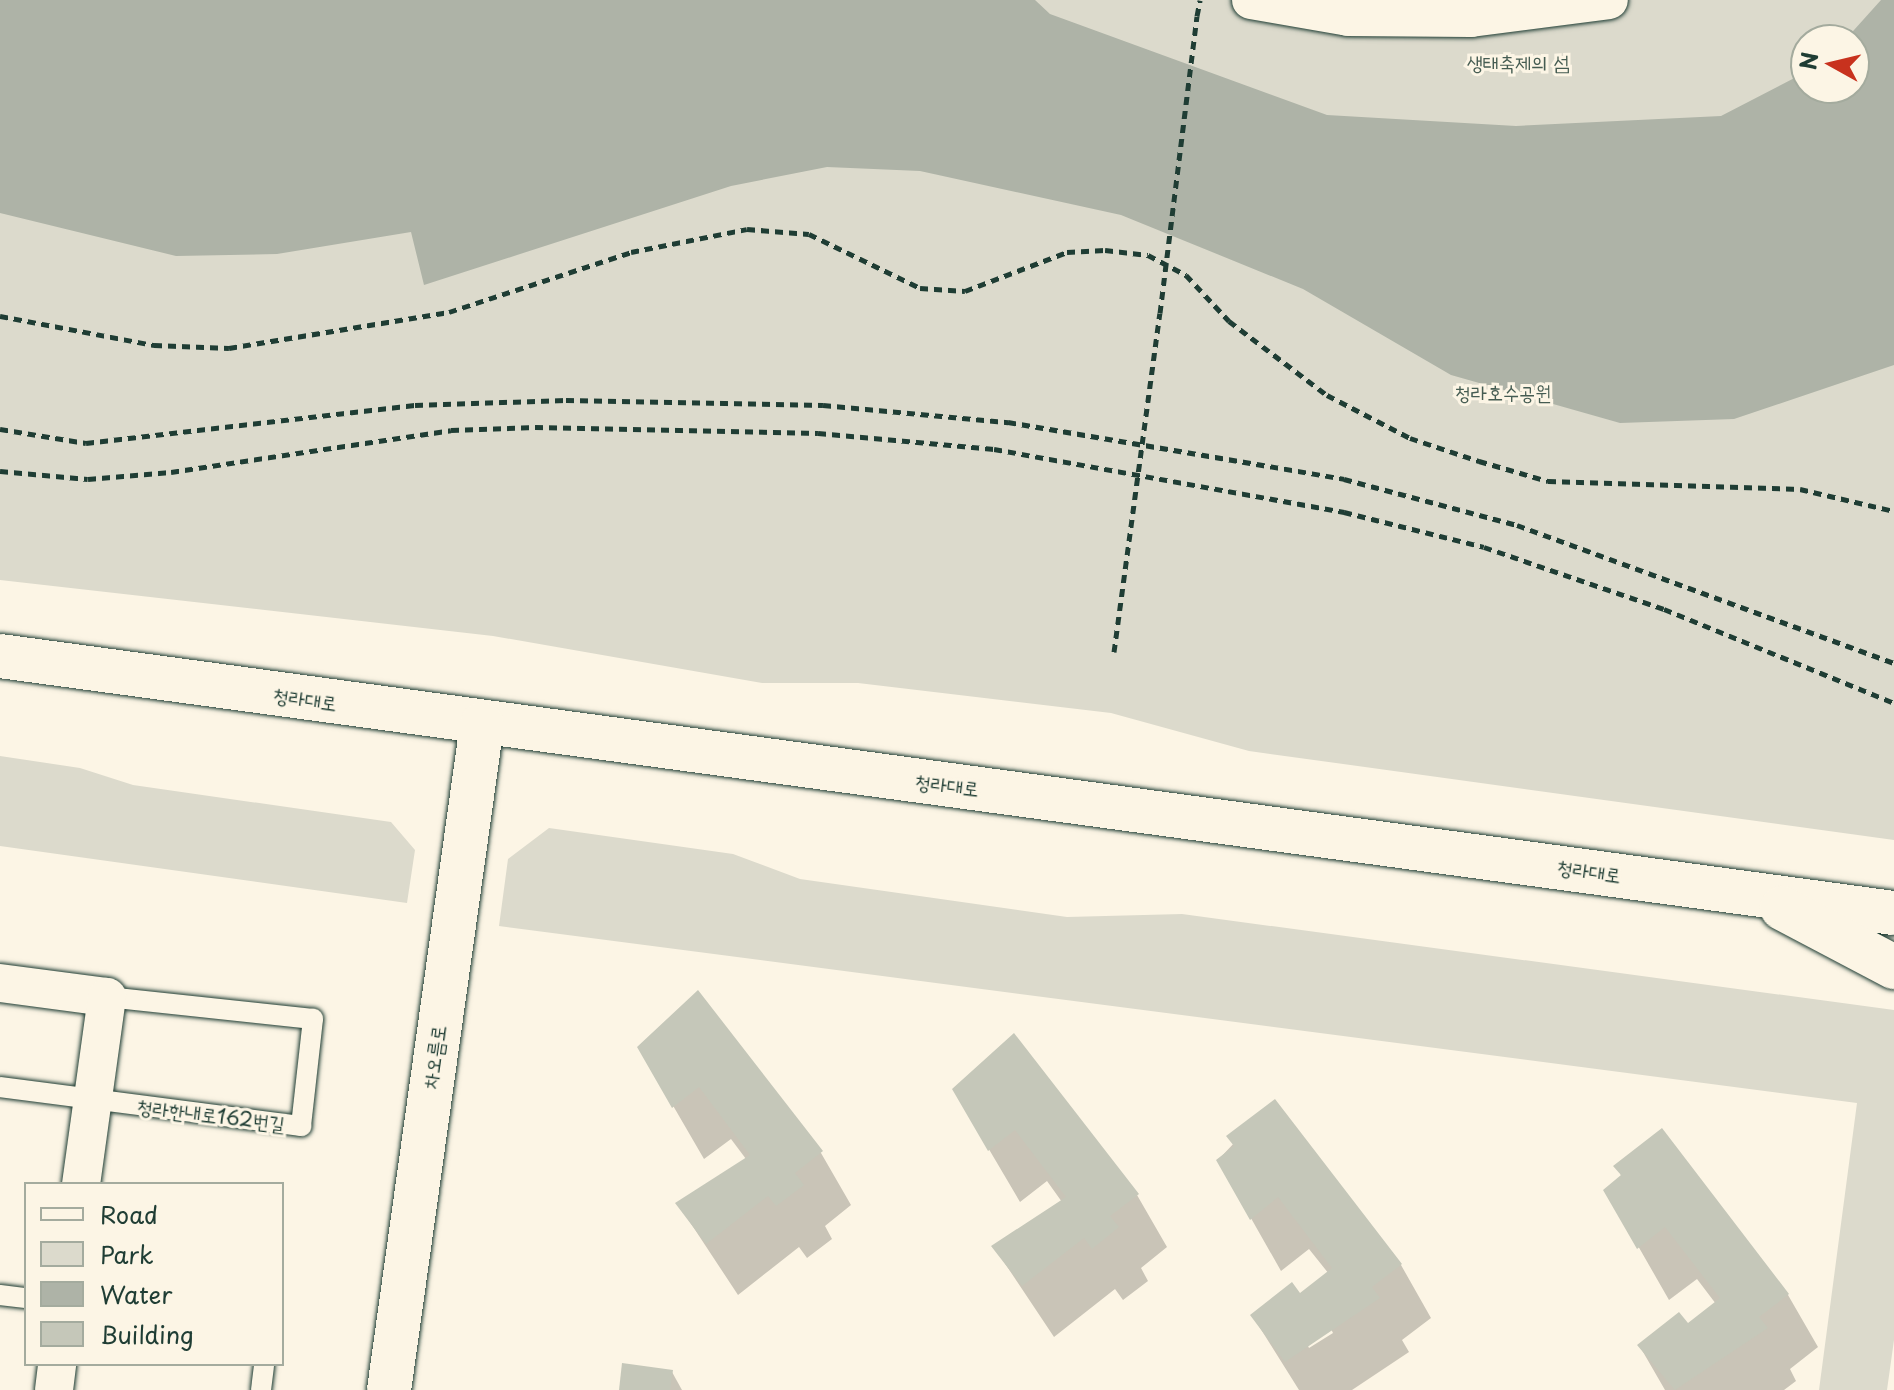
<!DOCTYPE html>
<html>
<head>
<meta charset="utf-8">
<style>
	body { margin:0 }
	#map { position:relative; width:1894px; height:1390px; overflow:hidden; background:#fcf5e5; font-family:"Playpen Sans","Poor Story",sans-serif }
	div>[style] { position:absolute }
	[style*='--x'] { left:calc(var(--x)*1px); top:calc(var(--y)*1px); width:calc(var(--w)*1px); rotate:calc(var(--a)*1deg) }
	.green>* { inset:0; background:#dcdacc }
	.water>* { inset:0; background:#aeb3a7 }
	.shadow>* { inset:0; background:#0003 }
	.building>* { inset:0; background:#c5c7b9 }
	.path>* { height:5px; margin-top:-2.5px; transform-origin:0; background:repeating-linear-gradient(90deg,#1f3d34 0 8px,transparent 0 14px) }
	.roads { filter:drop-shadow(0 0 2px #1f3d34) drop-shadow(0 0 2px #1f3d34) }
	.lane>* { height:20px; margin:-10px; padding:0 10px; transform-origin:10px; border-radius:10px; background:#fcf5e5 }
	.street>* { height:38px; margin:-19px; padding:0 19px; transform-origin:19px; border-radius:19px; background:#fcf5e5 }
	.secondary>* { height:44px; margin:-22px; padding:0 22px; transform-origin:22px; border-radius:22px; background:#fcf5e5 }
	.path-bridge>* { height:5px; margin-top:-2.5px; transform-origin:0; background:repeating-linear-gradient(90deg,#1f3d34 0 8px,transparent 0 14px) }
	span { translate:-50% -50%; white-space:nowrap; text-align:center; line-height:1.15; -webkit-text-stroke:6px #fcf5e5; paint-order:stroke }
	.park-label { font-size:20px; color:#455c52 }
	.street-label { font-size:20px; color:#1f3d34 }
	.legend { position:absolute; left:24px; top:1182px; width:260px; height:184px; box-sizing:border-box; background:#fcf5e5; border:2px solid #a4ab9e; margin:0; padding:10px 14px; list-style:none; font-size:24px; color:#1f3d34 }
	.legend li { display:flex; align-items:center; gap:16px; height:40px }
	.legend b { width:40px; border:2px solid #a4ab9e }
	.north { position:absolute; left:1790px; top:24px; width:80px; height:80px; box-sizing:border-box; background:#fcf5e5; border:2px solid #a4ab9e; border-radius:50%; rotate:278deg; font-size:22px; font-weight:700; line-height:32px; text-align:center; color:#1f3d34 }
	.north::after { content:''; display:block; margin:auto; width:28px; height:36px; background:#c8321e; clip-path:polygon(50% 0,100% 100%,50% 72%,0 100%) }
</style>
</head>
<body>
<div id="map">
	<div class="green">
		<i style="clip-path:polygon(evenodd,0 0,1894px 0,1894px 840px,1249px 751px,1111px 713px,858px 683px,762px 683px,493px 636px,0 580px,0 0,1806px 40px,1854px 40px,1854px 88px,1806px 88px,1806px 40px)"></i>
		<i style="clip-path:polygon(0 756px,80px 768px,133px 785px,391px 822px,415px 850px,407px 903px,0 846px)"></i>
		<i style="clip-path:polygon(549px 828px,733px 854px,800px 879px,1067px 917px,1182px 914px,1894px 1010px,1894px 1340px,1887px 1390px,1819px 1390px,1857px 1103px,499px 926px,508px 859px)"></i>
	</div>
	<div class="water">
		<i style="clip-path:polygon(0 0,1035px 0,1050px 14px,1327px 115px,1516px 126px,1721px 116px,1806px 72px,1806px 88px,1854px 88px,1854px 40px,1845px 40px,1881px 0,1894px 0,1894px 365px,1734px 419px,1620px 423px,1451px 375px,1303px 289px,1121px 215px,920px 171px,827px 167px,731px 186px,424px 285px,411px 232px,277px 254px,176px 256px,0 213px)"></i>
	</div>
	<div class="shadow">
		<i style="clip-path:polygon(697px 993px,821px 1153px,851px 1205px,825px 1226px,832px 1239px,807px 1258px,799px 1247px,738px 1295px,678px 1204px,746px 1159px,731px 1139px,704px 1159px,639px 1047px)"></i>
		<i style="clip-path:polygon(954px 1090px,1137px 1195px,1167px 1247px,1141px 1268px,1148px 1281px,1123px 1300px,1115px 1289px,1054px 1337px,994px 1247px,1062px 1202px,1047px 1181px,1020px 1202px)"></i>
		<i style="clip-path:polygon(evenodd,1274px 1101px,1401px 1265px,1431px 1318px,1402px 1340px,1409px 1352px,1352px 1390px,1299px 1390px,1252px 1315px,1300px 1296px,1329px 1274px,1309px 1249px,1281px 1271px,1218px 1160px,1274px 1101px,1331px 1329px,1333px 1333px,1309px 1348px,1308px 1346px,1331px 1329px)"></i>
		<i style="clip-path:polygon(1616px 1166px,1788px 1295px,1818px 1347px,1790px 1369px,1796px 1381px,1784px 1390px,1665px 1390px,1639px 1345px,1688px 1326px,1716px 1304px,1697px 1279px,1669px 1300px,1606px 1190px,1622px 1177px)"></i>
		<i style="clip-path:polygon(672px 1372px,682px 1390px,621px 1390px)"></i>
	</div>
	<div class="building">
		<i style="clip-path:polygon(698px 990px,823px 1151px,795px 1173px,804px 1185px,776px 1206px,768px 1196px,706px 1244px,675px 1203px,750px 1155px,699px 1087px,672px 1108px,637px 1047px)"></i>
		<i style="clip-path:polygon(1014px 1033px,1139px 1194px,1110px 1216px,1119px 1227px,1092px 1249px,1084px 1238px,1022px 1286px,991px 1246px,1066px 1197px,1015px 1130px,988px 1151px,952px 1089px)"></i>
		<i style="clip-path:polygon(1275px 1099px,1402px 1264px,1372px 1287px,1380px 1298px,1285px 1362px,1250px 1315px,1292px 1282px,1300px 1293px,1332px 1268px,1278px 1197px,1250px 1220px,1216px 1160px,1234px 1146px,1226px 1136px)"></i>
		<i style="clip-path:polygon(1662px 1128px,1789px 1294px,1759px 1317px,1768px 1328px,1675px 1390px,1637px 1345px,1679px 1312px,1688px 1323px,1720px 1298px,1665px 1227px,1637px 1249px,1603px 1190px,1621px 1175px,1613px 1166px)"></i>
		<i style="clip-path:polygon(622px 1363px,673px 1370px,670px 1390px,619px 1390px)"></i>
	</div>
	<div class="path">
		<i style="--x:1197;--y:16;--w:16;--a:-79"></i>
		<i style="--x:0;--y:316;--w:157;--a:10.7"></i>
		<i style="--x:154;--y:345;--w:75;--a:2.3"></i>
		<i style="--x:229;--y:348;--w:223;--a:-9.3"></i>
		<i style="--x:449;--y:312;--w:192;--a:-18.2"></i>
		<i style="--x:631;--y:252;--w:118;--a:-11.2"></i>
		<i style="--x:747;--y:229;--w:62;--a:4.6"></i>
		<i style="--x:809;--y:234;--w:123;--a:25.9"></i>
		<i style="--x:920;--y:288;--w:45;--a:3.8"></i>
		<i style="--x:965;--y:291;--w:109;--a:-20.9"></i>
		<i style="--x:1067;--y:252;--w:38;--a:-3"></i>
		<i style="--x:1105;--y:250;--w:43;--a:6.6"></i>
		<i style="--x:1148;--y:255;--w:43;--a:27.8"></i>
		<i style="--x:1186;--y:275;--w:63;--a:46.9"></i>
		<i style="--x:1229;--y:321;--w:123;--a:37.1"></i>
		<i style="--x:1327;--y:395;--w:93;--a:27.4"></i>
		<i style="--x:1410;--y:438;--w:73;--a:18.4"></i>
		<i style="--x:1479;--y:461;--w:72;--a:16.2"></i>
		<i style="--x:1548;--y:481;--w:252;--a:1.8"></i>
		<i style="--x:1800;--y:489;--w:97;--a:13.2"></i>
		<i style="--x:0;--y:429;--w:87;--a:9.2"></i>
		<i style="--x:86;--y:443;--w:331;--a:-6.6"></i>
		<i style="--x:415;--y:405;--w:151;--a:-1.9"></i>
		<i style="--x:566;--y:400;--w:257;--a:1.1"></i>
		<i style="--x:823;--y:405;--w:186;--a:5.3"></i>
		<i style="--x:1008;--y:422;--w:341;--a:9.6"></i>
		<i style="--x:1344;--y:479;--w:179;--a:14.9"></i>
		<i style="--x:1517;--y:525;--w:401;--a:20.1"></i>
		<i style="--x:0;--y:471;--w:88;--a:5.2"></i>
		<i style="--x:88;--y:479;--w:83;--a:-4.8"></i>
		<i style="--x:171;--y:472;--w:283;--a:-8.5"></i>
		<i style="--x:451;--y:430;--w:84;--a:-2"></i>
		<i style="--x:535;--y:427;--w:283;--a:1.2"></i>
		<i style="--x:818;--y:433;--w:177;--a:5.2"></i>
		<i style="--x:994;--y:449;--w:356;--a:10.2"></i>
		<i style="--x:1344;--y:512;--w:144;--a:14"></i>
		<i style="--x:1484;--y:547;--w:190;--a:19"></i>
		<i style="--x:1664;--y:609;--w:248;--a:22.2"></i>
		<i style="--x:1114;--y:652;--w:342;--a:-82.3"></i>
	</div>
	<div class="roads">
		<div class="lane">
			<i style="--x:0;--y:1087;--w:304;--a:7.4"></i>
			<i style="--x:301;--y:1126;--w:108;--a:-83.6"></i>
			<i style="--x:313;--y:1019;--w:207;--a:-173.9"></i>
			<i style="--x:0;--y:1295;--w:26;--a:7"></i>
			<i style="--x:261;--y:1390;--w:26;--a:-83"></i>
		</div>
		<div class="street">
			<i style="--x:1251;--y:0;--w:98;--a:9.9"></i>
			<i style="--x:1348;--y:17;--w:123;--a:0.5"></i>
			<i style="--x:1471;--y:18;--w:139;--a:-7.4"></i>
			<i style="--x:0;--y:983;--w:108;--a:7.5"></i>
			<i style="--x:107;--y:997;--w:189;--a:97.9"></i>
			<i style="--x:54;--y:1390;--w:26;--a:-83"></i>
		</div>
		<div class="secondary">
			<i style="--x:0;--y:656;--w:1911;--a:7.73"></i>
			<i style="--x:1782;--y:908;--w:127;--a:27.8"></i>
			<i style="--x:389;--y:1390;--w:672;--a:-82.05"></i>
		</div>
	</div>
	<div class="path-bridge">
		<i style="--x:1160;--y:313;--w:299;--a:-82.9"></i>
	</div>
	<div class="park-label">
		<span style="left:1518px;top:62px">생태축제의 섬</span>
		<span style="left:1503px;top:392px">청라호수공원</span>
	</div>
	<div class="street-label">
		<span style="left:305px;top:699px;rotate:8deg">청라대로</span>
		<span style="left:947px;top:785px;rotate:7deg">청라대로</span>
		<span style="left:1589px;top:871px;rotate:8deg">청라대로</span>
		<span style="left:434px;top:1057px;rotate:-82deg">차오름로</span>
		<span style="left:211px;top:1115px;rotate:7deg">청라한내로162번길</span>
	</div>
	<ul class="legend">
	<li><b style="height:10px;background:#fcf5e5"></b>Road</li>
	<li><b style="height:22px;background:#dcdacc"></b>Park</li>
	<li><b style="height:22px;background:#aeb3a7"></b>Water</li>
	<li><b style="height:22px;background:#c5c7b9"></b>Building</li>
	</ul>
	<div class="north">N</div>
</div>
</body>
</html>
